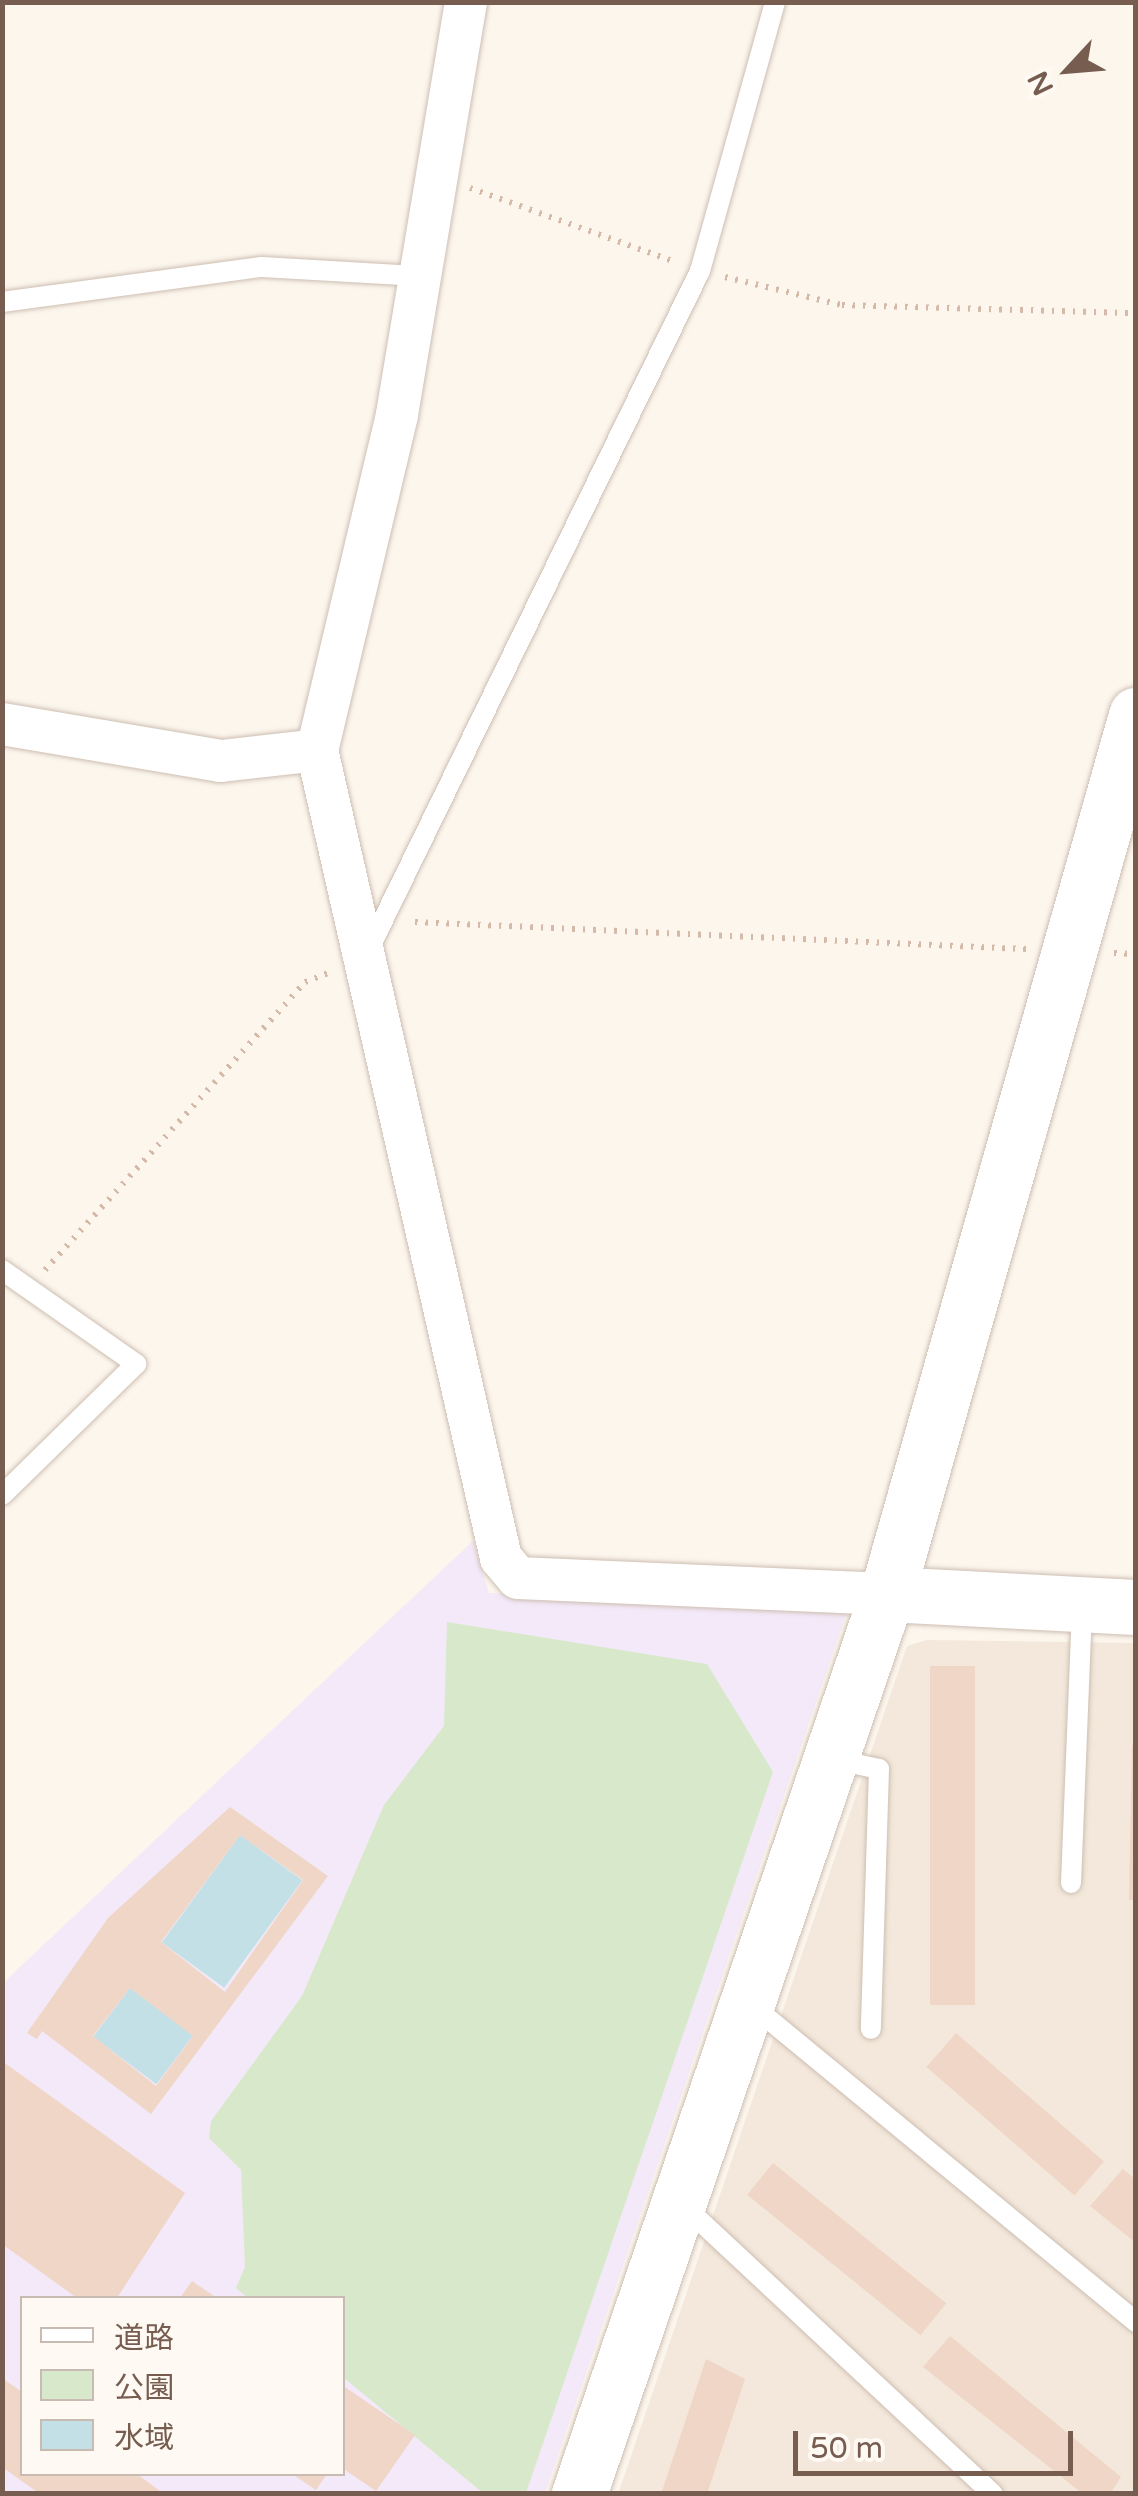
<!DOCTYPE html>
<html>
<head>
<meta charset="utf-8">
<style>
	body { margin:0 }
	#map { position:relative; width:1138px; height:2496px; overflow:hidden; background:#fcf6ed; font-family:"Varela Round","Noto Sans JP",sans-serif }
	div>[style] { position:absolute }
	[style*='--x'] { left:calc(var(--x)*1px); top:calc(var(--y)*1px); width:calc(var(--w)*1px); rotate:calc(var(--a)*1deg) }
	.residential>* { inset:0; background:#f3e8db }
	.education>* { inset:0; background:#f3e9f8 }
	.green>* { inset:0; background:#d8e9cb }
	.water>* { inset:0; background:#c2e0e5; transform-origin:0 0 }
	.building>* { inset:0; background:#efd6c6; transform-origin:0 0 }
	.path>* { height:6px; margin-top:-3px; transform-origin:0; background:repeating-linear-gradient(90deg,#d5b9a9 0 2.5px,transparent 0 10.5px) }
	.roads { filter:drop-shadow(0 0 2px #cebeb2) drop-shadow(0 0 2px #cebeb2) }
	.lane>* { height:20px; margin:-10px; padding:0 10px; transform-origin:10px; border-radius:10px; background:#fff }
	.street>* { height:42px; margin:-21px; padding:0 21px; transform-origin:21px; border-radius:21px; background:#fff }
	.secondary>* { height:55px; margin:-27.5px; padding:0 27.5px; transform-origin:27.5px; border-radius:27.5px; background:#fff }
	span { translate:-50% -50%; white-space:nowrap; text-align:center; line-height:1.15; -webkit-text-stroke:10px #fefaf3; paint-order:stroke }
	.frame { position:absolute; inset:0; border:5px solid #765d50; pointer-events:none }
	.legend { position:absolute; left:20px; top:2296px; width:325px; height:180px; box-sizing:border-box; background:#fefaf3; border:2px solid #c8bbb2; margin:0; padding:12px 18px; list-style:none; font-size:30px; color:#765d50 }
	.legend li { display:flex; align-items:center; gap:20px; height:50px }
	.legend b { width:50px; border:2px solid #c8bbb2 }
	.north { position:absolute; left:1018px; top:20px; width:100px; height:100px; -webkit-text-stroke:8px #fefaf3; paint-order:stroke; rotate:244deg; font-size:28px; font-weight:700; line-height:40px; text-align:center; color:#765d50 }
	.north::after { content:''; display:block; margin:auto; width:35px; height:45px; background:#765d50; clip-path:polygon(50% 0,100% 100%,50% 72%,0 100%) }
	.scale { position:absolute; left:793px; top:2431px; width:280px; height:45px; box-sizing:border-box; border:5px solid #765d50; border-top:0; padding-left:12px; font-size:30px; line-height:35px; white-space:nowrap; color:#765d50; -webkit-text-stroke:8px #fefaf3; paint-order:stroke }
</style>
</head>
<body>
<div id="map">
	<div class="residential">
		<i style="clip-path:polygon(927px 1640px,1135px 1643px,1135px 2493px,618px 2494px,907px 1646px)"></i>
	</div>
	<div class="education">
		<i style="clip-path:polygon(evenodd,473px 1541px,489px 1593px,849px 1606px,545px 2493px,3px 2494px,3px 1983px,473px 1541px,22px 2298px,342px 2298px,342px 2474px,22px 2474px,22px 2298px)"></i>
	</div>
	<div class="green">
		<i style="clip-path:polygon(447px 1622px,707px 1664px,773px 1772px,526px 2493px,483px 2493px,343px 2377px,342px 2298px,248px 2298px,236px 2288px,245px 2267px,241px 2170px,209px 2138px,211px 2121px,302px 1996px,384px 1805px,444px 1726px)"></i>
	</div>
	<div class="water">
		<i style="left:240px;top:1835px;width:77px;height:133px;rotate:36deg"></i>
		<i style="left:130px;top:1988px;width:79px;height:61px;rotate:37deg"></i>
	</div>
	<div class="building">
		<i style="left:930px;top:1666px;width:45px;height:339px"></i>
		<i style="clip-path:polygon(1132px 1745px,1136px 1745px,1136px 1900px,1129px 1900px)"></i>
		<i style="clip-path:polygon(evenodd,230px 1807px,328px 1876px,151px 2114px,42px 2031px,37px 2039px,27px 2033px,108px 1918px,230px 1807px,240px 1835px,303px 1880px,225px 1992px,161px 1942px,240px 1835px,230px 1807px,130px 1988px,193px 2036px,156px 2086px,93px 2036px,130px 1988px)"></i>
		<i style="left:956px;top:2033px;width:196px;height:45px;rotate:41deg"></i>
		<i style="clip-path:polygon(2px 2061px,185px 2193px,117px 2298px,77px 2298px,2px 2244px)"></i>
		<i style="left:773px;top:2163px;width:223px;height:41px;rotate:39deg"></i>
		<i style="clip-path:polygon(1123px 2169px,1136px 2180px,1136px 2243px,1090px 2206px)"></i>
		<i style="clip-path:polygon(192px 2281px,217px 2298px,180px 2298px)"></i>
		<i style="clip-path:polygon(950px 2336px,1121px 2477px,1110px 2494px,1083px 2494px,923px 2367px)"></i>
		<i style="clip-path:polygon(706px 2359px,745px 2379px,707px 2494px,661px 2494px)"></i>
		<i style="clip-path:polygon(2px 2378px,22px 2392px,22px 2474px,137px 2474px,164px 2494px,40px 2494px,2px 2467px)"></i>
		<i style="clip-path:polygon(342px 2385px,415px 2435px,376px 2491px,342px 2468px)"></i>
		<i style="clip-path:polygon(292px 2474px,327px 2474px,316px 2490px)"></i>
	</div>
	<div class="path">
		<i style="--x:470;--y:188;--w:218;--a:19.8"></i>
		<i style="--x:725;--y:277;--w:120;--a:13.5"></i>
		<i style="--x:842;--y:305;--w:294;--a:1.6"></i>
		<i style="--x:415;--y:922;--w:612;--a:2.53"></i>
		<i style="--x:1114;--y:953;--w:22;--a:3"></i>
		<i style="--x:45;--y:1270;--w:388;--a:-47.9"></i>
		<i style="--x:305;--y:982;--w:25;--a:-21"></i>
	</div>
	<div class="roads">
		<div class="lane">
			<i style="--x:2;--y:302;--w:262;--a:-7.7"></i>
			<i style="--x:262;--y:267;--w:154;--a:3.3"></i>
			<i style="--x:367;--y:953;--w:759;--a:-63.98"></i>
			<i style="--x:700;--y:271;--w:279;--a:-74.4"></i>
			<i style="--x:2;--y:1270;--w:164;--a:35"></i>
			<i style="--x:136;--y:1364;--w:187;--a:135.6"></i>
			<i style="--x:833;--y:1759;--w:47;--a:12.3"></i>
			<i style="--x:879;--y:1769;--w:260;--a:91.8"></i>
			<i style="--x:1071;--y:1883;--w:276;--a:-87.7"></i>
			<i style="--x:749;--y:2003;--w:502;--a:39.5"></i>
			<i style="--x:684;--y:2206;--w:422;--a:43"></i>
		</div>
		<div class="street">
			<i style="--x:466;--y:2;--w:419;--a:99.5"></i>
			<i style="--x:397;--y:415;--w:344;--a:103.4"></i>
			<i style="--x:317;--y:750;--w:829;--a:77.17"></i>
			<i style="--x:501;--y:1558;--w:26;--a:50"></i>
			<i style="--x:518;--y:1578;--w:369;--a:2.5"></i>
			<i style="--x:2;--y:724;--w:222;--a:9.6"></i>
			<i style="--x:221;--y:761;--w:97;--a:-6.5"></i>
		</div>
		<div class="secondary">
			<i style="--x:887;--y:1594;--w:249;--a:3"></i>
			<i style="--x:579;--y:2494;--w:951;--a:-71.11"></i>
			<i style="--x:887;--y:1594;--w:914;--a:-74.18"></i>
		</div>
	</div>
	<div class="frame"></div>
	<ul class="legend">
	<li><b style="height:12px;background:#fff"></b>道路</li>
	<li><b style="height:28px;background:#d8e9cb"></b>公園</li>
	<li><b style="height:28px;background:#c2e0e5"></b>水域</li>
	</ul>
	<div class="north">N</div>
	<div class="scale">50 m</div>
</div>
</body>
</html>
